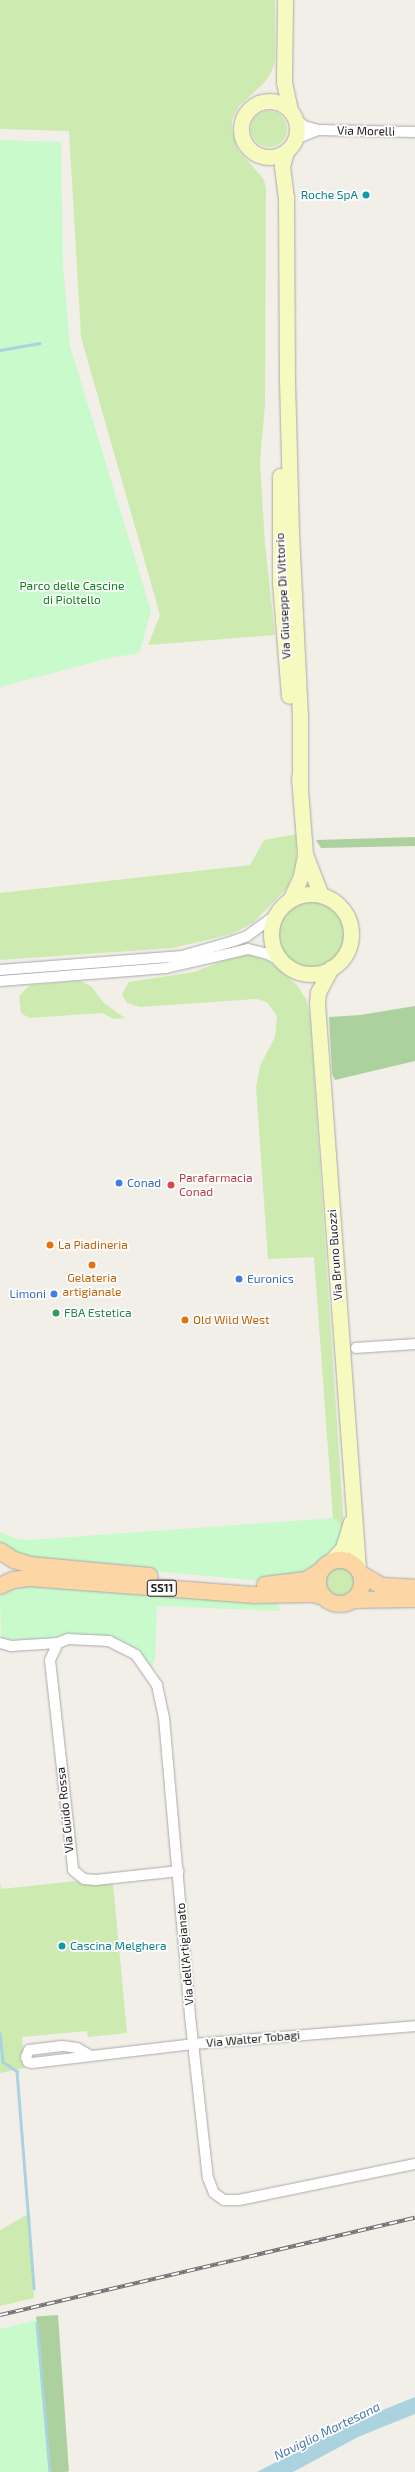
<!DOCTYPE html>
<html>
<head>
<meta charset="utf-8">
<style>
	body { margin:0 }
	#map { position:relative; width:415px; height:2472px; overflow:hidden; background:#f2efe9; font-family:"Exo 2",sans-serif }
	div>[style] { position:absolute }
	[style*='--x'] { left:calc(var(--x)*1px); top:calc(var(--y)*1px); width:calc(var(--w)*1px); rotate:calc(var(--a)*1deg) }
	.grass>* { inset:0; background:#cdebb0 }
	.round { border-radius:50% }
	.forest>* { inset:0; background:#add19e; transform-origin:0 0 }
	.park>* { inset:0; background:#c8facc }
	.water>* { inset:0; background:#aad3df }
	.stream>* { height:2.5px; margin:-1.25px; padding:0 1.25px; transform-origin:1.25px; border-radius:1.25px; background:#aad3df }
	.roads { filter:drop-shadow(0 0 1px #a9a9a9) drop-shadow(0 0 1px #a9a9a9) }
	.street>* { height:10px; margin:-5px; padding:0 5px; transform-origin:5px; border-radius:5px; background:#fff }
	.secondary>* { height:15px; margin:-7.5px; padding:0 7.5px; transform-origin:7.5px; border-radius:7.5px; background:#f7fabf }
	.secondary>.ring { margin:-7.5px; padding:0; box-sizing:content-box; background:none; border:15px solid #f7fabf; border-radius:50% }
	.primary>* { height:16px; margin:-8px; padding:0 8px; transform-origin:8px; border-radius:8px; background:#fcd6a4 }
	.primary>.ring { margin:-8px; padding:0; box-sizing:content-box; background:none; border:16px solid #fcd6a4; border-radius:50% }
	.rail>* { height:4px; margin-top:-2px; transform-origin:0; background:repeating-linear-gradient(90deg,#fff 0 8px,#707070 0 16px); box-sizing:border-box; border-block:1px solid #707070 }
	.dots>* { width:11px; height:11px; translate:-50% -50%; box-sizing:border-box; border:2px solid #fff; border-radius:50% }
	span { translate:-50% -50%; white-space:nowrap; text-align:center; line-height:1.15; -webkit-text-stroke:3.5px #fff; paint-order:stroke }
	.shield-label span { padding:1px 3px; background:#fff; border:1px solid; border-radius:3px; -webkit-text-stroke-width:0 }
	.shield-label { font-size:11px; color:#222; font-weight:700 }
	.street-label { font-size:12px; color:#222 }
	.culture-label { font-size:12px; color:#0d838f }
	.right { translate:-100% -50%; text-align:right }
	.left { translate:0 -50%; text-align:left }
	.park-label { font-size:12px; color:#0c8416 }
	.health-label { font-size:12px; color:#be3a42 }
	.shop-label { font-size:12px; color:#366cbe }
	.food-label { font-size:12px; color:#c56008 }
	.leisure-label { font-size:12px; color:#27864d }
	.water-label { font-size:13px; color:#4a7aab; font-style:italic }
</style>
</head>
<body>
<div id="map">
	<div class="grass">
		<i style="clip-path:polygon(0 0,275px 0,275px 61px,271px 73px,264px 83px,239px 106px,232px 119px,232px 131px,238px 150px,263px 178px,266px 187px,265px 405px,260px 461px,265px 544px,275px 635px,148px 645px,160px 615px,81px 337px,69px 131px,0 129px)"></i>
		<i class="round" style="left:251px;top:111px;width:36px;height:36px"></i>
		<i style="clip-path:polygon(297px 834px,296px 865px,288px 887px,253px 923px,232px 934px,173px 948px,0 960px,0 893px,250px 865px,264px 840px)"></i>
		<i class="round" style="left:275px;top:898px;width:72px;height:72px"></i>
		<i style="clip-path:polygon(248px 954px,269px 961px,297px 985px,306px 999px,310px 1016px,344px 1528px,333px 1518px,314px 1257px,268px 1259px,256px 1087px,260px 1066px,275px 1037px,277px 1016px,267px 1002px,257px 999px,140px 1007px,127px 1003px,122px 994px,129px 982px,194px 972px,235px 956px)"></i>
		<i style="clip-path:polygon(81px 981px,91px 986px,104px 1003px,125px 1018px,114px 1019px,102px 1013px,29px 1018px,21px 1013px,19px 996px,30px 985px)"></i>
		<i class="round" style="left:325px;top:1566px;width:30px;height:30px"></i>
		<i style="clip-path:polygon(0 1880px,1px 1889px,76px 1881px,88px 1885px,113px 1883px,127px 2033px,88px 2037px,87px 2031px,22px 2037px,25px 2068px,0 2073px)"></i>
		<i style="clip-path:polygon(30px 2213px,34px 2298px,0 2306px,0 2230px)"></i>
	</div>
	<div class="forest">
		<i style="clip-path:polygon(415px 837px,415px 846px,321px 848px,316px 840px)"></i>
		<i style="clip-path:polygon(415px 1006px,415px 1061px,335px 1080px,332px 1074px,329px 1017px,360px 1015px)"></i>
		<i style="left:58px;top:2315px;width:157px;height:22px;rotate:86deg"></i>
	</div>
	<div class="park">
		<i style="clip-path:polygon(0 140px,61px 142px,63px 266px,70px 346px,151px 611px,140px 651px,135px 654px,113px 657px,0 687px)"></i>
		<i style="clip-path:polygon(333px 1518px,344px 1528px,337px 1546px,331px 1553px,308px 1572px,264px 1581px,28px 1560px,0 1543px,0 1532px,17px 1539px,29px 1540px)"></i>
		<i style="clip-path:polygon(26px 1586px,272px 1600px,279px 1606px,280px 1611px,157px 1606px,155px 1660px,152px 1666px,125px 1643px,105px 1635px,8px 1640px,1px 1638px,0 1596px,9px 1590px)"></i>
		<i style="clip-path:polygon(37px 2320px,49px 2472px,0 2472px,0 2329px)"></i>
	</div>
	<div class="water">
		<i style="clip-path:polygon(415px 2397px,415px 2414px,358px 2437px,293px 2472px,257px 2472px,350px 2423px)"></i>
	</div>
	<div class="stream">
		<i style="--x:0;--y:350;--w:40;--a:-10"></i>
		<i style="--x:0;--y:2033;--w:29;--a:84"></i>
		<i style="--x:3;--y:2062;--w:17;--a:33"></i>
		<i style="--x:17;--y:2071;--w:218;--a:85.5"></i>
		<i style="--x:37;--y:2323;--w:150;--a:85"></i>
	</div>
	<div class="roads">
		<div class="street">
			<i style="--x:296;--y:119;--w:11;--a:41"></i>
			<i style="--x:304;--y:126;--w:15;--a:16"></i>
			<i style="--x:318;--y:130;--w:97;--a:1.2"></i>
			<i style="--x:295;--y:139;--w:22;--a:-21"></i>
			<i style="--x:0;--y:970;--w:183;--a:-4.4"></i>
			<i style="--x:182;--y:956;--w:54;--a:-16.1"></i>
			<i style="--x:234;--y:941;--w:14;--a:-21"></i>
			<i style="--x:247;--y:936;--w:34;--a:-36"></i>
			<i style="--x:0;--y:981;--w:167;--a:-4.5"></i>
			<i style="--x:166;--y:968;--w:84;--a:-13"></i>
			<i style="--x:248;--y:949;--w:21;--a:14"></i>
			<i style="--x:268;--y:954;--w:15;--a:28"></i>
			<i style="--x:356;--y:1348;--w:59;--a:-3.9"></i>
			<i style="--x:0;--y:1643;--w:11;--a:15"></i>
			<i style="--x:11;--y:1646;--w:47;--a:-3.7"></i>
			<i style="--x:58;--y:1643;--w:11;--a:-22"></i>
			<i style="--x:68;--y:1639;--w:41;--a:2.8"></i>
			<i style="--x:109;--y:1641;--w:30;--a:27"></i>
			<i style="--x:136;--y:1655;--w:37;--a:55"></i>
			<i style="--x:157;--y:1685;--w:34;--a:78"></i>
			<i style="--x:164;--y:1718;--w:299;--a:85"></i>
			<i style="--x:190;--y:2016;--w:163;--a:83.7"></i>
			<i style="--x:208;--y:2178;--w:16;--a:68"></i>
			<i style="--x:214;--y:2193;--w:12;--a:35"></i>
			<i style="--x:224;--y:2200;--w:15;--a:0"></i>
			<i style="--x:239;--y:2200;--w:180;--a:-11.6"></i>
			<i style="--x:58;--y:1643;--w:19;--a:115"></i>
			<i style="--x:50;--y:1660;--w:211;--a:83.7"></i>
			<i style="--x:73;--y:1870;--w:14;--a:39"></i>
			<i style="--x:84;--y:1879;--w:12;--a:5"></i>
			<i style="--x:96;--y:1880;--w:83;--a:-6.2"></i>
			<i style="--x:91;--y:2056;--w:16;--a:-150"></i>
			<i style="--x:77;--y:2048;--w:15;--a:-172"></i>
			<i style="--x:62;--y:2046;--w:33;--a:173"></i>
			<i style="--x:29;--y:2050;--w:8;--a:113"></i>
			<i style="--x:26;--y:2057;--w:5;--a:68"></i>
			<i style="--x:28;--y:2062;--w:4;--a:14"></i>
			<i style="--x:32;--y:2063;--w:162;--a:-6.7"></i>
			<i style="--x:193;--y:2044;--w:223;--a:-4.6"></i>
		</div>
		<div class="secondary">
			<i style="--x:285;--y:0;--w:82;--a:90.7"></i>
			<i style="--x:284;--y:82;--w:29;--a:78"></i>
			<i class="ring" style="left:241px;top:101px;width:41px;height:41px"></i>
			<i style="--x:286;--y:152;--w:15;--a:106"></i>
			<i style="--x:282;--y:166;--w:31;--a:83"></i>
			<i style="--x:286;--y:197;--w:184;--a:89.7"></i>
			<i style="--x:287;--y:381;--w:152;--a:88.5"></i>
			<i style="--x:291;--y:533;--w:184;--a:87.2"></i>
			<i style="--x:300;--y:717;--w:70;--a:90"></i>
			<i style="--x:280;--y:476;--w:106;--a:90"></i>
			<i style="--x:280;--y:582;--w:114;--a:85.5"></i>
			<i style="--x:299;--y:777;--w:77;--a:85.5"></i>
			<i style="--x:305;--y:854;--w:44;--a:68.7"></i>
			<i class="ring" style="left:271px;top:894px;width:65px;height:65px"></i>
			<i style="--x:290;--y:900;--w:26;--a:-65"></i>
			<i style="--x:301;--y:876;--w:21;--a:-79"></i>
			<i style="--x:331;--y:968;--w:27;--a:118"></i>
			<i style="--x:318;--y:992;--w:11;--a:95"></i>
			<i style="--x:317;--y:1003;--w:566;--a:85.85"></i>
			<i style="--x:332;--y:1560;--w:16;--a:-47"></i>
			<i style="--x:343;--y:1548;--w:27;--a:-73"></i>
		</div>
		<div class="primary">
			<i style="--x:0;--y:1551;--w:17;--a:33"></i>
			<i style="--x:14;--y:1560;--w:17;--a:17"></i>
			<i style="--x:30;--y:1565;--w:120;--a:5.3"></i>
			<i class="ring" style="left:318px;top:1560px;width:28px;height:28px"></i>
			<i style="--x:361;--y:1574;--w:24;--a:30"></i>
			<i style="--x:382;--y:1586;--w:33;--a:3"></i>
			<i style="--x:265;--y:1585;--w:41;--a:-7"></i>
			<i style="--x:306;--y:1580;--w:15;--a:-32"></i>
			<i style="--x:0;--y:1586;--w:14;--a:-25"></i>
			<i style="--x:13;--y:1580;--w:16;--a:-7"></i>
			<i style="--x:29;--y:1578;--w:226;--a:4.3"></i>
			<i style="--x:254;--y:1595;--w:59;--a:-1"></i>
			<i style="--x:313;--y:1594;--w:11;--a:15"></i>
			<i style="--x:352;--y:1600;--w:63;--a:-0.9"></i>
		</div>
	</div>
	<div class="rail">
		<i style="--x:0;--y:2315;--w:426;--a:-13.2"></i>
	</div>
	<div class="dots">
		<i style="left:366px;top:195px;background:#0f9aa8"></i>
		<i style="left:119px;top:1183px;background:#3f7fe0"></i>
		<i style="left:171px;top:1185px;background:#e0444e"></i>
		<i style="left:50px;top:1245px;background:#e8710a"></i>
		<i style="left:92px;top:1265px;background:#e8710a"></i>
		<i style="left:239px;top:1279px;background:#3f7fe0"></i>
		<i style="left:54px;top:1294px;background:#3f7fe0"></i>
		<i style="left:56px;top:1313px;background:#2e9e5b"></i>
		<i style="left:185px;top:1320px;background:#e8710a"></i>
		<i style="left:62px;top:1946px;background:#0f9aa8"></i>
	</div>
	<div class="shield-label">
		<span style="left:162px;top:1588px">SS11</span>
	</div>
	<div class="street-label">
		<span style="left:366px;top:131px;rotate:1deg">Via Morelli</span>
		<span style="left:283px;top:596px;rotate:-93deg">Via Giuseppe Di Vittorio</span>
		<span style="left:335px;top:1255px;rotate:-94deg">Via Bruno Buozzi</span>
		<span style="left:65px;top:1810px;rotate:-96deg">Via Guido Rossa</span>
		<span style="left:185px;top:1954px;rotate:-95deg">Via dell'Artigianato</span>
		<span style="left:253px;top:2039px;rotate:-5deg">Via Walter Tobagi</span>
	</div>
	<div class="culture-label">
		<span class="right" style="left:358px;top:195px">Roche SpA</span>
		<span class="left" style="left:70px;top:1946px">Cascina Melghera</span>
	</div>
	<div class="park-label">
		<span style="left:72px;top:593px">Parco delle Cascine<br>di Pioltello</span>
	</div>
	<div class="health-label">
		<span class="left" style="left:179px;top:1185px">Parafarmacia<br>Conad</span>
	</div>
	<div class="shop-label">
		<span class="left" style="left:127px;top:1183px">Conad</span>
		<span class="left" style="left:247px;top:1279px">Euronics</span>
		<span class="right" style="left:46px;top:1294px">Limoni</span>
	</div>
	<div class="food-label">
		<span class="left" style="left:58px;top:1245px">La Piadineria</span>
		<span style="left:92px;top:1285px">Gelateria<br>artigianale</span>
		<span class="left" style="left:193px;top:1320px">Old Wild West</span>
	</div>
	<div class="leisure-label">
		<span class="left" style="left:64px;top:1313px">FBA Estetica</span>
	</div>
	<div class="water-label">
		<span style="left:327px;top:2431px;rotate:-26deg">Naviglio Martesana</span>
	</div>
</div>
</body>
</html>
